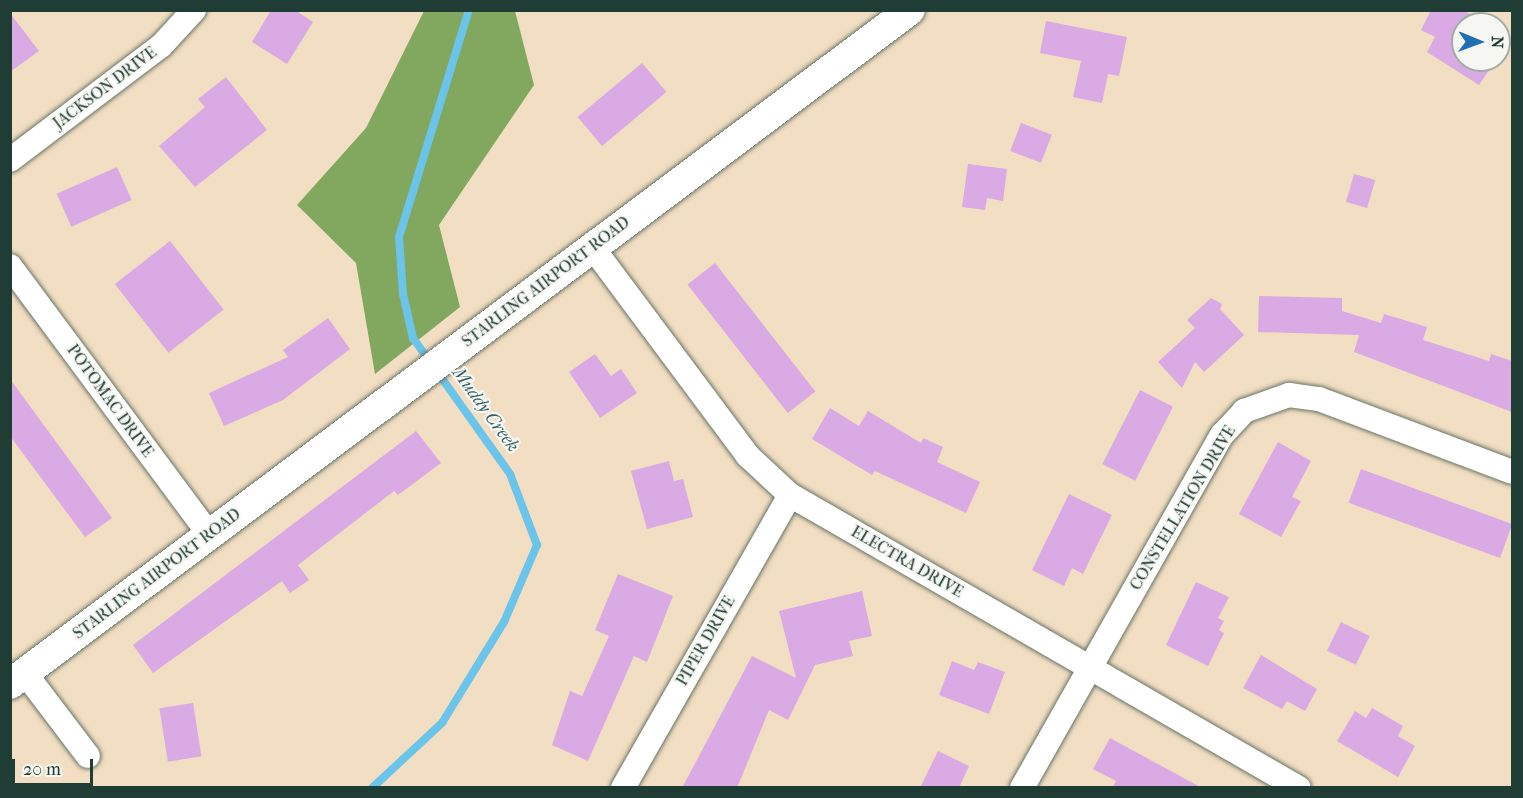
<!DOCTYPE html>
<html>
<head>
<meta charset="utf-8">
<style>
	body { margin:0 }
	#map { position:relative; width:1523px; height:798px; overflow:hidden; background:#f2dec3; font-family:"IM FELL French Canon",serif }
	div>[style] { position:absolute }
	[style*='--x'] { left:calc(var(--x)*1px); top:calc(var(--y)*1px); width:calc(var(--w)*1px); rotate:calc(var(--a)*1deg) }
	.forest>* { inset:0; background:#81a85e }
	.stream>* { height:8px; margin:-4px; padding:0 4px; transform-origin:4px; border-radius:4px; background:#6bc4e9 }
	.building>* { inset:0; background:#d9aae4; transform-origin:0 0 }
	.roads { filter:drop-shadow(0 0 2px #697566) drop-shadow(0 0 2px #697566) }
	.minor>* { height:24px; margin:-12px; padding:0 12px; transform-origin:12px; border-radius:12px; background:#fff }
	.tertiary>* { height:30px; margin:-15px; padding:0 15px; transform-origin:15px; border-radius:15px; background:#fff }
	span { translate:-50% -50%; white-space:nowrap; text-align:center; line-height:1.15; -webkit-text-stroke:4.5px #f6f6f2; paint-order:stroke }
	.street-label { font-size:16px; color:#1f3d34 }
	.water-label { font-size:18px; color:#325f61; font-style:italic }
	.frame { position:absolute; inset:0; border:12px solid #1f3d34; pointer-events:none }
	.north { position:absolute; left:1451px; top:12px; width:60px; height:60px; box-sizing:border-box; background:#f6f6f2; border:2px solid #a0aca6; border-radius:50%; rotate:91deg; font-size:16px; font-weight:700; line-height:24px; text-align:center; color:#1f3d34 }
	.north::after { content:''; display:block; margin:auto; width:21px; height:27px; background:#1f6fb2; clip-path:polygon(50% 0,100% 100%,50% 72%,0 100%) }
	.scale { position:absolute; left:12px; top:759px; width:81px; height:27px; box-sizing:border-box; border:3px solid #1f3d34; border-top:0; padding-left:8px; font-size:18px; line-height:21px; white-space:nowrap; color:#1f3d34; -webkit-text-stroke:4px #f6f6f2; paint-order:stroke }
</style>
</head>
<body>
<div id="map">
	<div class="forest">
		<i style="clip-path:polygon(424px 11px,515px 11px,534px 85px,439px 225px,460px 307px,375px 374px,356px 263px,297px 205px,366px 128px)"></i>
	</div>
	<div class="stream">
		<i style="--x:372;--y:788;--w:96;--a:-42.9"></i>
		<i style="--x:442;--y:723;--w:119;--a:-58.5"></i>
		<i style="--x:504;--y:622;--w:84;--a:-66.8"></i>
		<i style="--x:537;--y:545;--w:76;--a:-110.8"></i>
		<i style="--x:510;--y:474;--w:167;--a:-125.5"></i>
		<i style="--x:413;--y:338;--w:45;--a:-102.8"></i>
		<i style="--x:403;--y:294;--w:57;--a:-94"></i>
		<i style="--x:399;--y:237;--w:238;--a:-72.9"></i>
	</div>
	<div class="building">
		<i style="clip-path:polygon(271px 10px,295px 10px,313px 22px,287px 64px,252px 42px)"></i>
		<i style="clip-path:polygon(1431px 10px,1463px 10px,1478px 19px,1463px 24px,1463px 47px,1456px 60px,1496px 60px,1479px 85px,1427px 52px,1435px 37px,1421px 30px)"></i>
		<i style="clip-path:polygon(10px 13px,39px 51px,10px 72px)"></i>
		<i style="clip-path:polygon(1046px 21px,1127px 37px,1119px 76px,1108px 74px,1102px 103px,1073px 97px,1081px 61px,1040px 53px)"></i>
		<i style="left:642px;top:63px;width:38px;height:84px;rotate:50deg"></i>
		<i style="clip-path:polygon(226px 77px,267px 130px,195px 187px,159px 146px,205px 107px,198px 99px)"></i>
		<i style="left:1021px;top:123px;width:33px;height:30px;rotate:21deg"></i>
		<i style="clip-path:polygon(968px 164px,1007px 169px,1003px 201px,987px 198px,985px 210px,962px 207px)"></i>
		<i style="left:117px;top:167px;width:36px;height:66px;rotate:66deg"></i>
		<i style="left:1354px;top:174px;width:22px;height:29px;rotate:16deg"></i>
		<i style="left:170px;top:241px;width:87px;height:70px;rotate:52deg"></i>
		<i style="left:715px;top:263px;width:163px;height:35px;rotate:52deg"></i>
		<i style="clip-path:polygon(1259px 296px,1342px 298px,1342px 311px,1381px 323px,1384px 314px,1427px 327px,1423px 340px,1489px 361px,1491px 354px,1512px 361px,1512px 412px,1354px 352px,1359px 335px,1258px 332px)"></i>
		<i style="clip-path:polygon(1211px 298px,1222px 304px,1220px 309px,1244px 335px,1204px 372px,1195px 362px,1182px 388px,1158px 362px,1195px 328px,1187px 320px)"></i>
		<i style="clip-path:polygon(328px 318px,350px 349px,283px 400px,224px 426px,209px 393px,288px 357px,283px 350px)"></i>
		<i style="clip-path:polygon(595px 354px,611px 376px,621px 369px,637px 393px,600px 418px,569px 372px)"></i>
		<i style="clip-path:polygon(10px 379px,112px 518px,85px 537px,10px 436px)"></i>
		<i style="left:1140px;top:390px;width:37px;height:83px;rotate:27deg"></i>
		<i style="clip-path:polygon(830px 408px,859px 426px,868px 411px,921px 443px,923px 438px,943px 447px,937px 462px,980px 482px,966px 513px,875px 471px,872px 475px,812px 439px)"></i>
		<i style="clip-path:polygon(416px 431px,441px 463px,398px 495px,394px 491px,298px 565px,309px 580px,290px 593px,282px 581px,153px 673px,133px 645px)"></i>
		<i style="clip-path:polygon(1278px 442px,1311px 461px,1292px 497px,1301px 501px,1281px 537px,1239px 514px)"></i>
		<i style="clip-path:polygon(669px 461px,674px 481px,683px 479px,693px 517px,647px 529px,631px 471px)"></i>
		<i style="left:1361px;top:469px;width:161px;height:36px;rotate:20deg"></i>
		<i style="clip-path:polygon(1069px 494px,1112px 515px,1083px 574px,1072px 568px,1064px 586px,1032px 570px)"></i>
		<i style="clip-path:polygon(618px 574px,673px 596px,647px 662px,634px 656px,588px 761px,552px 745px,570px 691px,582px 696px,609px 636px,595px 630px)"></i>
		<i style="clip-path:polygon(1196px 582px,1229px 597px,1218px 618px,1224px 621px,1219px 630px,1224px 633px,1208px 666px,1166px 645px)"></i>
		<i style="clip-path:polygon(862px 591px,872px 636px,849px 641px,853px 656px,815px 665px,788px 720px,769px 710px,737px 788px,682px 788px,752px 656px,796px 678px,779px 611px)"></i>
		<i style="left:1341px;top:622px;width:32px;height:32px;rotate:26deg"></i>
		<i style="clip-path:polygon(1261px 655px,1317px 689px,1305px 711px,1287px 701px,1282px 709px,1243px 688px)"></i>
		<i style="clip-path:polygon(952px 661px,974px 670px,978px 662px,1005px 672px,989px 714px,939px 695px)"></i>
		<i style="left:193px;top:703px;width:54px;height:34px;rotate:81deg"></i>
		<i style="clip-path:polygon(1372px 708px,1403px 726px,1398px 736px,1415px 746px,1398px 777px,1337px 741px,1355px 711px,1366px 718px)"></i>
		<i style="clip-path:polygon(1110px 738px,1202px 788px,1112px 788px,1116px 781px,1093px 769px)"></i>
		<i style="clip-path:polygon(938px 751px,969px 766px,959px 788px,920px 788px)"></i>
	</div>
	<div class="roads">
		<div class="minor">
			<i style="--x:10;--y:160;--w:189;--a:-37.1"></i>
			<i style="--x:161;--y:46;--w:49;--a:-47.5"></i>
			<i style="--x:593;--y:248;--w:259;--a:53.3"></i>
			<i style="--x:748;--y:456;--w:57;--a:42.9"></i>
			<i style="--x:790;--y:495;--w:587;--a:29.93"></i>
			<i style="--x:10;--y:266;--w:335;--a:53.4"></i>
			<i style="--x:25;--y:673;--w:104;--a:52.8"></i>
			<i style="--x:623;--y:788;--w:337;--a:-60.3"></i>
			<i style="--x:1022;--y:788;--w:406;--a:-60.5"></i>
			<i style="--x:1222;--y:435;--w:33;--a:-47"></i>
			<i style="--x:1244;--y:411;--w:48;--a:-19.6"></i>
			<i style="--x:1289;--y:395;--w:30;--a:8"></i>
			<i style="--x:1319;--y:399;--w:206;--a:20.7"></i>
		</div>
		<div class="tertiary">
			<i style="--x:10;--y:684;--w:1124;--a:-36.83"></i>
		</div>
	</div>
	<div class="street-label">
		<span style="left:105px;top:88px;rotate:-37deg">JACKSON DRIVE</span>
		<span style="left:546px;top:282px;rotate:-37deg">STARLING AIRPORT ROAD</span>
		<span style="left:110px;top:401px;rotate:54deg">POTOMAC DRIVE</span>
		<span style="left:1183px;top:508px;rotate:-59deg">CONSTELLATION DRIVE</span>
		<span style="left:907px;top:562px;rotate:30deg">ELECTRA DRIVE</span>
		<span style="left:157px;top:574px;rotate:-37deg">STARLING AIRPORT ROAD</span>
		<span style="left:706px;top:641px;rotate:-60deg">PIPER DRIVE</span>
	</div>
	<div class="water-label">
		<span style="left:485px;top:410px;rotate:54deg">Muddy Creek</span>
	</div>
	<div class="frame"></div>
	<div class="north">N</div>
	<div class="scale">20 m</div>
</div>
</body>
</html>
